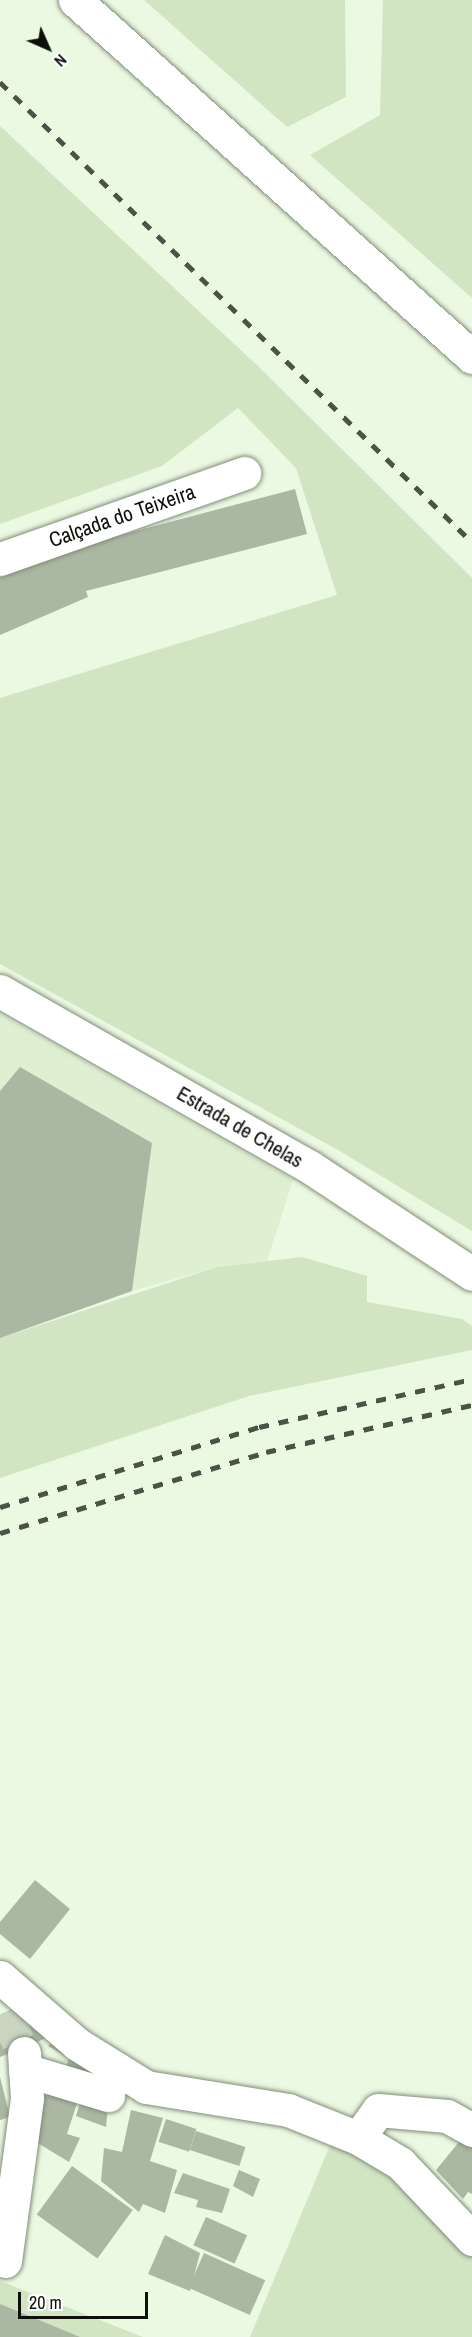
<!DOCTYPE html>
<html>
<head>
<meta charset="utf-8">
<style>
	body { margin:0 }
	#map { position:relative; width:472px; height:2337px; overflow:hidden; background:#ebf8e2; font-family:"Archivo Narrow",sans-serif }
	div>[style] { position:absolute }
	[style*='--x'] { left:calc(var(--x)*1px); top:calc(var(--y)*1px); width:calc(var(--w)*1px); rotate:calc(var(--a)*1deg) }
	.built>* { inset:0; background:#deefd2 }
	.green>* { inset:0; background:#d1e5c3 }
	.building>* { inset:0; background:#aab7a2; transform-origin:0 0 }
	.street-tunnel>* { height:33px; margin-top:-16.5px; transform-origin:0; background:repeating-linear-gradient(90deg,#cad5c1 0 33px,transparent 0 49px) }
	.roads { filter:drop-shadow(0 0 2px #818d79) drop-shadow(0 0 2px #818d79) }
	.street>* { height:33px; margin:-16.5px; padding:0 16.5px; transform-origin:16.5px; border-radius:16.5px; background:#fff }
	.secondary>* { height:33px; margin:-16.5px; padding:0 16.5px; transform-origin:16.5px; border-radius:16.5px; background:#fff }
	.rail>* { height:4.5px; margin-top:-2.25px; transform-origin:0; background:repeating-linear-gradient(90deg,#4b5247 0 10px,transparent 0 20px) }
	span { translate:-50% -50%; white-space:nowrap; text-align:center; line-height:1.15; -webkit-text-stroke:6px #fff; paint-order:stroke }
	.street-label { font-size:21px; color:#0c1009 }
	.north { position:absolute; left:18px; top:18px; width:60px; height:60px; -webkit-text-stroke:4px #fff; paint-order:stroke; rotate:135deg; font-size:16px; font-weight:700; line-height:24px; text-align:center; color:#0c1009 }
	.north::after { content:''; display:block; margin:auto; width:21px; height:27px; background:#0c1009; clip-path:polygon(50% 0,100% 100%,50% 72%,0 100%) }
	.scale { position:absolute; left:18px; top:2292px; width:130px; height:27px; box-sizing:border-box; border:3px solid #0c1009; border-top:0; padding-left:8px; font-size:18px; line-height:21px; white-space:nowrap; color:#0c1009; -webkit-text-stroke:4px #fff; paint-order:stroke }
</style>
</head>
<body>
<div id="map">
	<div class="built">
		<i style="clip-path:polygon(0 1014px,293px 1180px,267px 1261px,217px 1267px,132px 1291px,0 1338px)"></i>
	</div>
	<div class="green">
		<i style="clip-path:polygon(144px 0,345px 0,346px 97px,287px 127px)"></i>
		<i style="clip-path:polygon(383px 0,472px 0,472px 298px,310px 155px,380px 115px)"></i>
		<i style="clip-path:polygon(0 126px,259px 367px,472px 578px,472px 1231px,338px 1150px,0 964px,0 698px,337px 595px,296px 468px,238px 408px,162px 466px,0 524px)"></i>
		<i style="clip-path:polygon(302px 1257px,367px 1276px,367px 1302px,462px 1319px,472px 1326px,472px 1350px,249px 1396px,0 1478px,0 1338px,217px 1267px)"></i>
		<i style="clip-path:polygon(331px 2143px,396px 2176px,472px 2242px,472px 2337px,250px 2337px)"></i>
		<i style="clip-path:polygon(0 2281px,143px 2337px,0 2337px)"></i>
	</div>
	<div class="building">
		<i style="clip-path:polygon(295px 489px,307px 534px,86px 591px,88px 597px,0 635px,0 577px,75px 547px)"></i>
		<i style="clip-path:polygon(20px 1067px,152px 1143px,132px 1291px,0 1338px,0 1091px)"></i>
		<i style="clip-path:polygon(35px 1880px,70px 1909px,30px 1959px,0 1934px,0 1922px)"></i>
		<i style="clip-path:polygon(28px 2008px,56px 2034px,0 2057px,0 2015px)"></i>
		<i style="clip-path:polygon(59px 2037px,96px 2061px,85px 2080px,65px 2070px,69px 2058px,48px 2046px)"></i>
		<i style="clip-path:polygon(0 2077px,10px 2117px,0 2120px)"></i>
		<i style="clip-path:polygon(55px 2089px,79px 2097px,67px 2134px,80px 2138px,69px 2162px,36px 2142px,37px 2102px)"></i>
		<i style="clip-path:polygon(82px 2097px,108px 2107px,106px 2127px,76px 2116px)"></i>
		<i style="clip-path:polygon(131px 2110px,163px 2118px,150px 2161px,177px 2170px,165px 2213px,143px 2204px,139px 2212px,101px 2181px,104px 2148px,122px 2152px)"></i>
		<i style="left:166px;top:2119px;width:32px;height:24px;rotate:18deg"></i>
		<i style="left:196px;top:2131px;width:52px;height:20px;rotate:18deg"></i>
		<i style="clip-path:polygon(468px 2131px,472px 2134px,472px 2194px,468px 2192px,463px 2199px,436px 2170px)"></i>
		<i style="left:72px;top:2166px;width:75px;height:60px;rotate:36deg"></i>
		<i style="clip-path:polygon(239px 2170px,260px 2179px,253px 2197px,233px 2186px)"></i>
		<i style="clip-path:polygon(183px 2173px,230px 2189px,222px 2213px,196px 2207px,198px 2200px,174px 2193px)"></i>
		<i style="left:206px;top:2217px;width:45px;height:31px;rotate:24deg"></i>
		<i style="clip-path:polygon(165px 2235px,200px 2253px,190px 2291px,148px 2274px)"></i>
		<i style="left:204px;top:2253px;width:67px;height:38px;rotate:24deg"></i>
		<i style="clip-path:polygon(0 2304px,80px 2337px,0 2337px)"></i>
	</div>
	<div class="street-tunnel">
		<i style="--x:4;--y:2012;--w:46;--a:64"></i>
	</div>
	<div class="roads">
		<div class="street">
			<i style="--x:75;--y:0;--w:534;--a:41.96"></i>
			<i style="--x:0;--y:559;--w:259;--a:-19.4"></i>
			<i style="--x:0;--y:1977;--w:102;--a:41"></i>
			<i style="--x:77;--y:2044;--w:81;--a:31.9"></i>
			<i style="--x:146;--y:2087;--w:144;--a:9.2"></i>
			<i style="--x:288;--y:2110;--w:75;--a:21.8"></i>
			<i style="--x:358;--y:2138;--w:49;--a:30.8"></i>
			<i style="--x:400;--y:2163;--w:105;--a:46.5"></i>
			<i style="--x:25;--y:2070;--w:87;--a:16.8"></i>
			<i style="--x:358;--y:2138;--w:34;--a:-54"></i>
			<i style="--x:378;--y:2110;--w:69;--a:5"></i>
			<i style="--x:447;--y:2116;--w:29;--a:29"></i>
			<i style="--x:5;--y:2261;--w:164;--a:-82.3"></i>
			<i style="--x:27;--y:2098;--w:45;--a:-93.8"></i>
		</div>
		<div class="secondary">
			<i style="--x:0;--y:991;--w:356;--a:29.6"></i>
			<i style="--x:310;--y:1167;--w:194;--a:33.4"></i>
		</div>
	</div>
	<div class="rail">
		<i style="--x:0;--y:82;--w:659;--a:44.26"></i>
		<i style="--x:0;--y:1507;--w:271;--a:-17.2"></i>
		<i style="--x:259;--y:1427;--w:218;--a:-12.7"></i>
		<i style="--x:0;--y:1533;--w:278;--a:-16.9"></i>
		<i style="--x:266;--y:1452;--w:211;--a:-12.9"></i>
	</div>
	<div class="street-label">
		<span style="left:122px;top:516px;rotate:-19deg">Calçada do Teixeira</span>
		<span style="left:240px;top:1127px;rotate:30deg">Estrada de Chelas</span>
	</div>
	<div class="north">N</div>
	<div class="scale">20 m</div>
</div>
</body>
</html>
